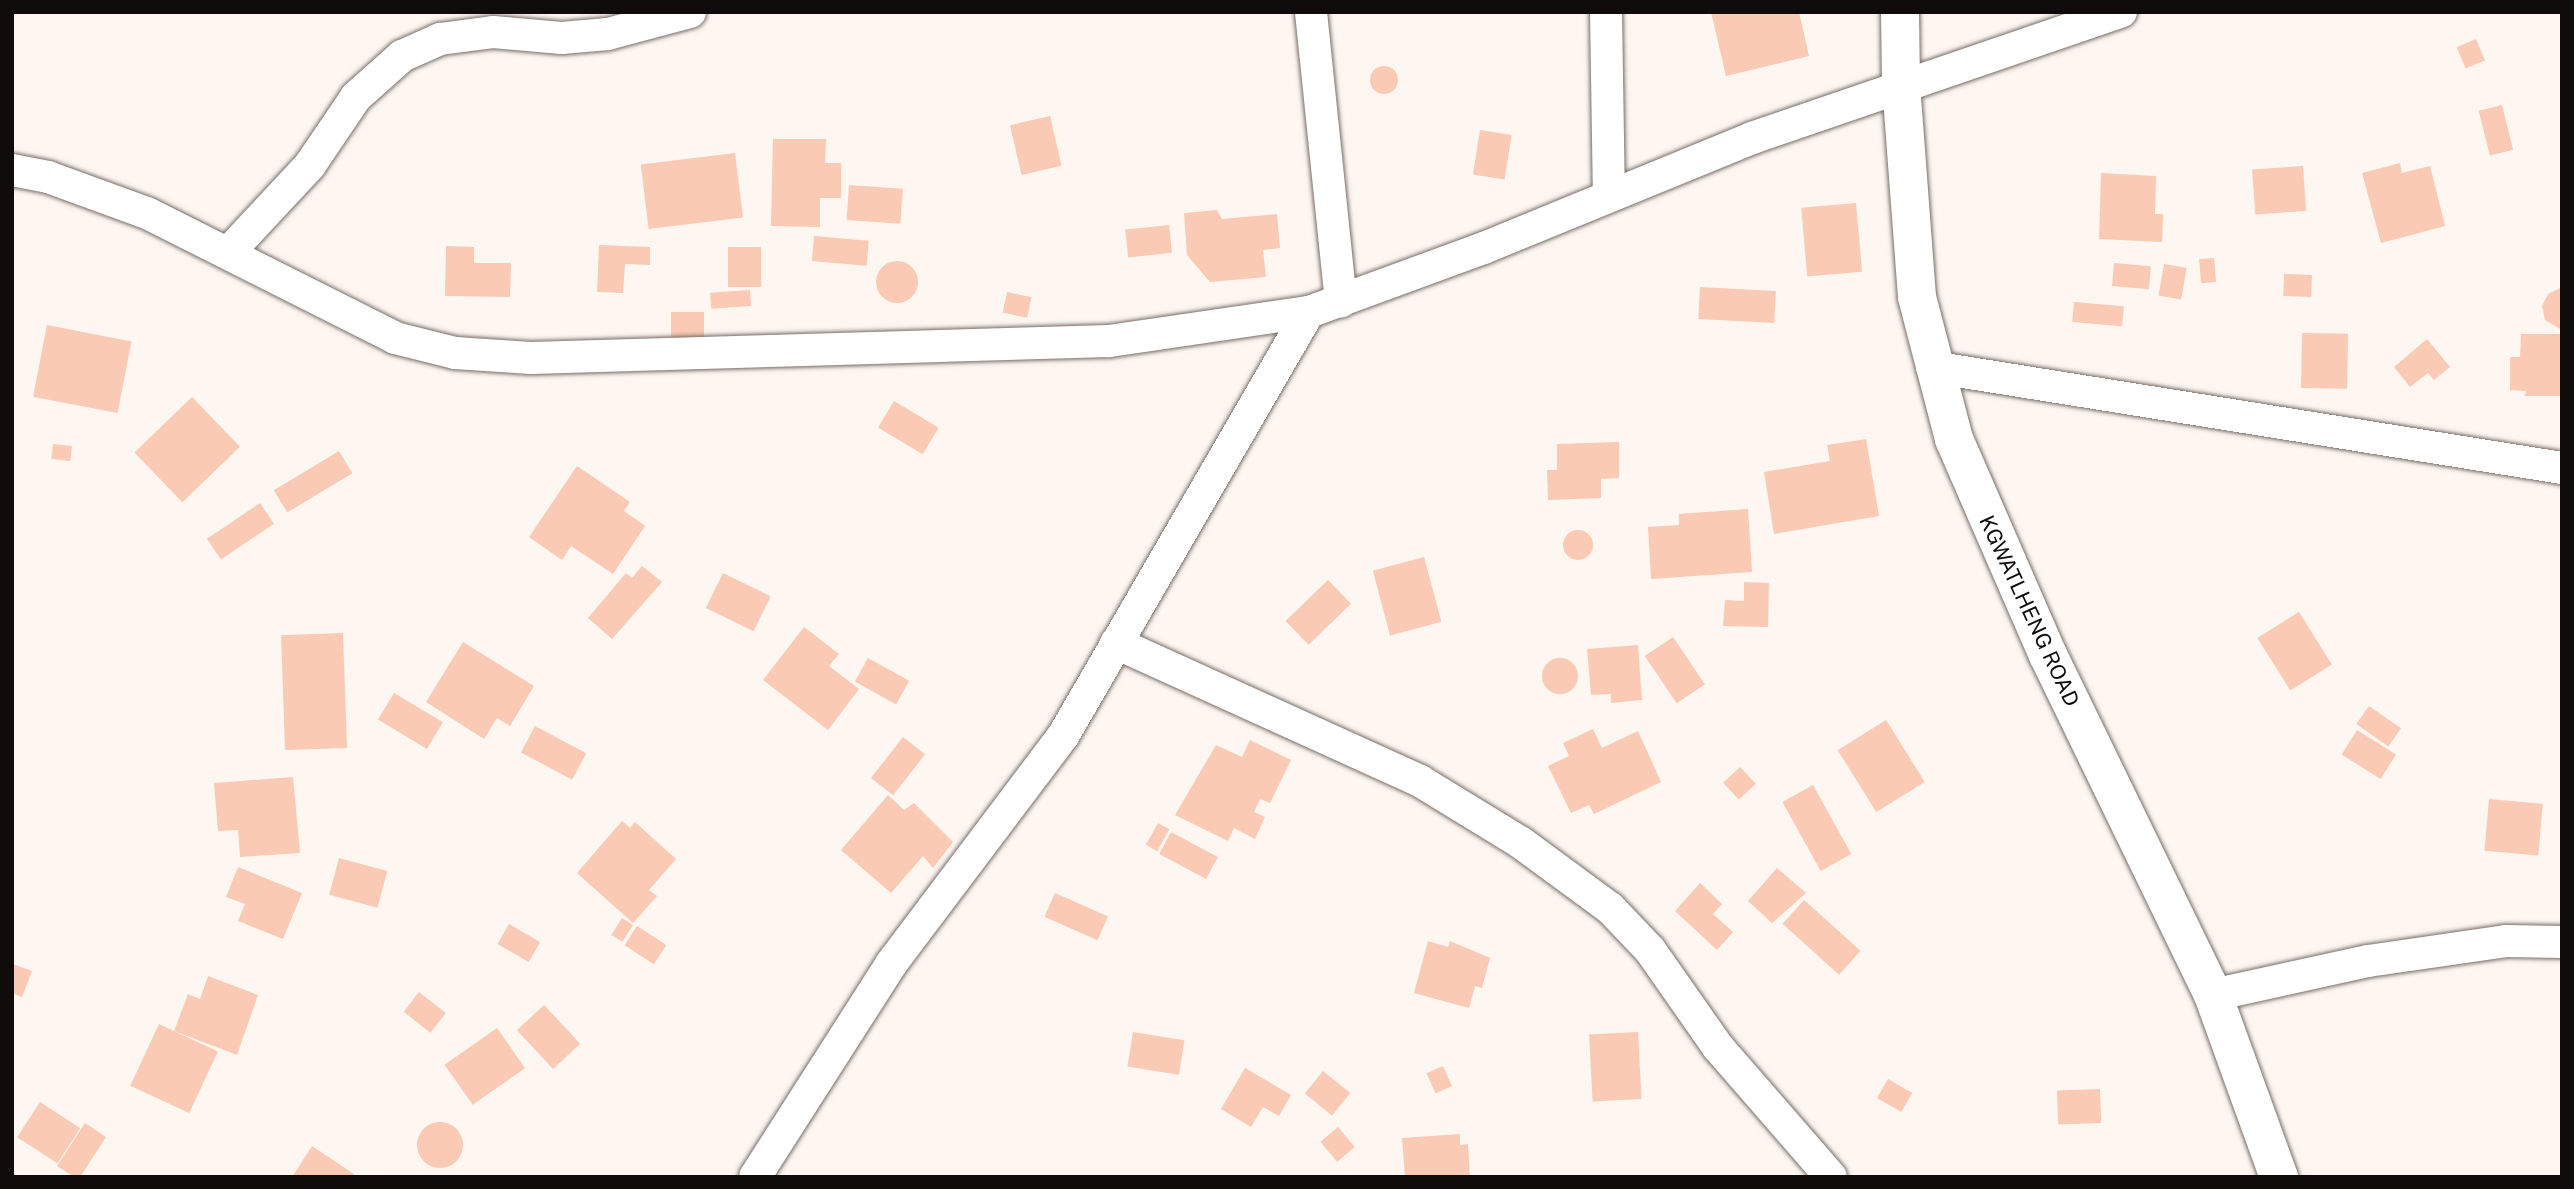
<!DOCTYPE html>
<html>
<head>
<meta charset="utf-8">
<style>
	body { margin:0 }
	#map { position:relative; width:2574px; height:1189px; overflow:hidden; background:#fef6f1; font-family:"Public Sans",sans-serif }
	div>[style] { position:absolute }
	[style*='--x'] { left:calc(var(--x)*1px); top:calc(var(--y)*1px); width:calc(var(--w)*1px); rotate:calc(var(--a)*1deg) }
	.building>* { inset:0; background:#facab4; transform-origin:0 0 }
	.round { border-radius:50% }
	.roads { filter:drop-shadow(0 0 2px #766e69) drop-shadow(0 0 2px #766e69) }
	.minor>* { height:32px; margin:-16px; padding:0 16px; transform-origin:16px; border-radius:16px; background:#fff }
	.tertiary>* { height:38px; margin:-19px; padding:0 19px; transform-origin:19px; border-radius:19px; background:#fff }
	span { translate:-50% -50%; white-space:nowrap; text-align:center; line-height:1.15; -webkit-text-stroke:6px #fff; paint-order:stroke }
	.street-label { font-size:21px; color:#0e0b0a }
	.frame { position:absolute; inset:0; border:14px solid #0e0b0a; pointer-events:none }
</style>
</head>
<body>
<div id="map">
	<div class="building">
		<i style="clip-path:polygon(1711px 12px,1799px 12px,1809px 56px,1726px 76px)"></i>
		<i style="left:2476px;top:39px;width:23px;height:21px;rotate:67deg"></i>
		<i class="round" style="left:1370px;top:66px;width:28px;height:28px"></i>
		<i style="left:2502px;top:105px;width:46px;height:24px;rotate:76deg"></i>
		<i style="left:1050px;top:116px;width:51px;height:41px;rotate:77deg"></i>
		<i style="left:1480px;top:130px;width:32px;height:45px;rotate:9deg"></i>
		<i style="clip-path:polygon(773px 139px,826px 139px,825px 163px,841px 163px,841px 198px,820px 198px,820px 227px,771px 226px)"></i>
		<i style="left:735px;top:153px;width:65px;height:95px;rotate:83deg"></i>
		<i style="clip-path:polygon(2400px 163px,2402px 173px,2430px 166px,2445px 226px,2381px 243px,2362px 173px)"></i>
		<i style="left:2303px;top:166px;width:45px;height:51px;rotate:86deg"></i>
		<i style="clip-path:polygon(2101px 173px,2156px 176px,2155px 214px,2163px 214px,2162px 242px,2099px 239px)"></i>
		<i style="left:849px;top:185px;width:54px;height:35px;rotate:4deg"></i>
		<i style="left:1856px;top:203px;width:69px;height:55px;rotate:85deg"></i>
		<i style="clip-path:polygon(1217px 210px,1222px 219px,1277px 214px,1280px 248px,1263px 250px,1266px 277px,1210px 282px,1187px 255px,1184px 213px)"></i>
		<i style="left:1169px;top:225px;width:28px;height:44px;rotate:84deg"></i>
		<i style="left:814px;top:236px;width:55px;height:25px;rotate:5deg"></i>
		<i style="clip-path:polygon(599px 245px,650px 247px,650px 265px,625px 264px,623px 293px,597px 292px)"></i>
		<i style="clip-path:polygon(446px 246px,474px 247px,474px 263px,511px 263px,510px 297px,445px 296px)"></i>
		<i style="left:728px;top:247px;width:33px;height:40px"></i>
		<i style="left:2214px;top:258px;width:24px;height:15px;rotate:85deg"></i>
		<i class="round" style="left:876px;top:261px;width:42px;height:42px"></i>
		<i style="left:2114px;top:263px;width:37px;height:23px;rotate:5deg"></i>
		<i style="left:2164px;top:264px;width:23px;height:32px;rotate:10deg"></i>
		<i style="left:2284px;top:274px;width:28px;height:22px;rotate:2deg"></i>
		<i style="left:1700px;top:287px;width:76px;height:32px;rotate:3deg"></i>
		<i style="clip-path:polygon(2562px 287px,2562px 330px,2545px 320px,2542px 306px,2548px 294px)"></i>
		<i style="left:750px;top:290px;width:16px;height:40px;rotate:86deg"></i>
		<i style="left:1007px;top:292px;width:25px;height:21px;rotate:12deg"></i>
		<i style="left:2074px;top:302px;width:50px;height:20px;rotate:5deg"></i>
		<i style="left:671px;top:312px;width:33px;height:30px"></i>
		<i style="left:47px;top:325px;width:86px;height:73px;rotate:11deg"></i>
		<i style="left:2302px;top:333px;width:46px;height:55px;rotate:1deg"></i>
		<i style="clip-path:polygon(2521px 334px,2562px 334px,2562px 396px,2525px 396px,2526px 391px,2510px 390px,2510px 357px,2520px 357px)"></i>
		<i style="clip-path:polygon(2427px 339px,2450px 367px,2434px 380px,2428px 373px,2410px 387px,2394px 367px)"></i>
		<i style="left:192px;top:397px;width:69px;height:80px;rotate:46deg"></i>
		<i style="left:894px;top:401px;width:52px;height:31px;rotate:31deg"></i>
		<i style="clip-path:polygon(1866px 439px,1879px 516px,1774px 534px,1764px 472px,1830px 461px,1827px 445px)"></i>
		<i style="clip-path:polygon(1619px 442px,1619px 478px,1601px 479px,1601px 498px,1548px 500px,1547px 470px,1557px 470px,1557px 444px)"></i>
		<i style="left:53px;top:444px;width:19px;height:15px;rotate:6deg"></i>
		<i style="left:339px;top:451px;width:26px;height:76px;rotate:59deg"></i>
		<i style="clip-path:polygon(577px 466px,630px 502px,624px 511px,645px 526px,613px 574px,571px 546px,562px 560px,529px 537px)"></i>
		<i style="left:260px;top:503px;width:25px;height:64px;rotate:56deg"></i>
		<i style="clip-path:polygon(1748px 509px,1752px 572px,1651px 579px,1648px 527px,1679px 525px,1679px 514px)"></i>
		<i class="round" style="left:1563px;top:530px;width:30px;height:30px"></i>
		<i style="left:1424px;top:557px;width:67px;height:53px;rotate:75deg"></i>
		<i style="clip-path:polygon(642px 566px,662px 582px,612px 639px,588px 618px,626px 573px,632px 578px)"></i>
		<i style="left:723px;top:573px;width:53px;height:39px;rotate:26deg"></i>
		<i style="left:1328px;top:580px;width:33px;height:59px;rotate:46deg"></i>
		<i style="clip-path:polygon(1744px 582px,1769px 583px,1768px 627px,1723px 626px,1725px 600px,1744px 601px)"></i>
		<i style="left:2299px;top:612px;width:62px;height:49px;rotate:58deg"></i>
		<i style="clip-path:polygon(804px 627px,839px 654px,829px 666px,859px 689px,828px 730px,763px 680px)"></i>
		<i style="left:343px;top:633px;width:115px;height:62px;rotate:88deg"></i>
		<i style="left:1673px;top:637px;width:57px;height:34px;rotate:56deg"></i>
		<i style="clip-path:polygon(463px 642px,534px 686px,510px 726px,497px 718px,484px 739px,426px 702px)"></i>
		<i style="clip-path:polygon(1638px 645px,1642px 700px,1611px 703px,1611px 694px,1591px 695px,1587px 649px)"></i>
		<i style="left:868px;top:658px;width:47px;height:27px;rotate:29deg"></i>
		<i class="round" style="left:1542px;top:658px;width:36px;height:36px"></i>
		<i style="left:394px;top:693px;width:57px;height:31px;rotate:31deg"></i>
		<i style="left:2369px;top:706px;width:39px;height:22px;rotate:35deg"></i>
		<i style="left:1886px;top:720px;width:73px;height:57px;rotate:58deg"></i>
		<i style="left:535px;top:726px;width:58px;height:30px;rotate:28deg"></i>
		<i style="clip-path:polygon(1593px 729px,1602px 748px,1638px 731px,1661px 782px,1594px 814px,1589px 805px,1571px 813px,1548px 766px,1569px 756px,1563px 743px)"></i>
		<i style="left:2357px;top:730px;width:46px;height:29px;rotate:32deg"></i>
		<i style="left:903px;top:737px;width:28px;height:52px;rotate:38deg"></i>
		<i style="clip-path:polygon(1250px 740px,1291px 760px,1270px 803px,1260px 799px,1254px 812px,1265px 817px,1255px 839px,1234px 828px,1228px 841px,1175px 815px,1216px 745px,1242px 757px)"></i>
		<i style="left:1740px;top:767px;width:23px;height:23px;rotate:47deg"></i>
		<i style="clip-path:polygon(293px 777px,300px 853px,240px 857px,238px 830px,218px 831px,214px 783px)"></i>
		<i style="left:1813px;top:785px;width:79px;height:35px;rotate:61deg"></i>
		<i style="clip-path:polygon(888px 795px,904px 810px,914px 803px,953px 842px,933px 868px,923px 856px,891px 893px,841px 850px)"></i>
		<i style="left:2489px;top:799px;width:54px;height:52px;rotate:5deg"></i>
		<i style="clip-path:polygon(622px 821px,630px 828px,635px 822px,676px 859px,649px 890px,657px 896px,633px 923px,577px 873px)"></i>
		<i style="left:1158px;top:823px;width:13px;height:25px;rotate:29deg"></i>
		<i style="left:1171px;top:832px;width:53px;height:25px;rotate:28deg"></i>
		<i style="left:339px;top:858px;width:50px;height:38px;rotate:15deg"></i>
		<i style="clip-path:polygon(238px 867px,302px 893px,283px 939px,238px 921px,245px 904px,226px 897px)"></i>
		<i style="clip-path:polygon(1777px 868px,1806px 893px,1772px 923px,1748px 901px)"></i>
		<i style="clip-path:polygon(1700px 883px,1722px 904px,1713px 914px,1733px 932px,1717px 950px,1675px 911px)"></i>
		<i style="left:1055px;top:893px;width:58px;height:26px;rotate:24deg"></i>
		<i style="left:1804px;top:900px;width:76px;height:32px;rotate:42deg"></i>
		<i style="left:622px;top:918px;width:13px;height:20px;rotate:32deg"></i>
		<i style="left:509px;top:924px;width:36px;height:23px;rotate:30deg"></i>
		<i style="left:637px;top:926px;width:35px;height:23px;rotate:33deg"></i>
		<i style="clip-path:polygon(1428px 941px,1448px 947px,1450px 941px,1490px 958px,1482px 988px,1475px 986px,1469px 1008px,1414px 993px)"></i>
		<i style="clip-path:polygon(12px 964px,32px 971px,22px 997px,12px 993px)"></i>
		<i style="clip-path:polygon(208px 976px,258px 995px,237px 1055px,174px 1031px,188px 994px,200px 999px)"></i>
		<i style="left:419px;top:992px;width:34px;height:25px;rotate:38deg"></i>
		<i style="left:544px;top:1005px;width:53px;height:37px;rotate:47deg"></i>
		<i style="left:159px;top:1024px;width:65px;height:68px;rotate:25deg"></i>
		<i style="left:497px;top:1028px;width:49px;height:64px;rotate:55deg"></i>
		<i style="left:1133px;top:1032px;width:52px;height:35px;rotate:9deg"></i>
		<i style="left:1638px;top:1032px;width:67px;height:49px;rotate:87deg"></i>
		<i style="left:1443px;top:1066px;width:22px;height:18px;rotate:66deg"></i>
		<i style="clip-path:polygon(1245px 1068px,1291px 1095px,1279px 1116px,1263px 1107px,1251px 1127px,1221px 1109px)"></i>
		<i style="left:1323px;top:1071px;width:35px;height:29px;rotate:39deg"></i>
		<i style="left:1888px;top:1079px;width:28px;height:22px;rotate:30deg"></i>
		<i style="left:2100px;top:1089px;width:34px;height:43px;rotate:88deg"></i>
		<i style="left:40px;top:1102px;width:48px;height:42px;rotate:33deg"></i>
		<i class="round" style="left:417px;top:1122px;width:46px;height:46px"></i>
		<i style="clip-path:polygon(85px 1123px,106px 1137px,80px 1177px,74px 1177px,57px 1166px)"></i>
		<i style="left:1338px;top:1127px;width:26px;height:23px;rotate:50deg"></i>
		<i style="clip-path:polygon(1460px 1134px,1460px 1145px,1468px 1144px,1470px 1177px,1405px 1177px,1402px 1138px)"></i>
		<i style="clip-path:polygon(312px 1146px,354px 1174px,353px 1177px,292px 1177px)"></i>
	</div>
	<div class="roads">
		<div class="minor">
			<i style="--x:1311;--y:12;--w:291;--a:84.1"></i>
			<i style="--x:1606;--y:12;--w:181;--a:89.1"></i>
			<i style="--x:12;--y:170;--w:37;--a:11"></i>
			<i style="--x:48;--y:177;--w:105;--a:20"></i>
			<i style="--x:147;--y:213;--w:278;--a:26.7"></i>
			<i style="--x:395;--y:338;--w:62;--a:14"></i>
			<i style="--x:455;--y:353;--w:76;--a:3.8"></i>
			<i style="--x:531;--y:358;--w:578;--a:-1.68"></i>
			<i style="--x:1109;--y:341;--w:202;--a:-8.3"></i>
			<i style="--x:1309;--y:312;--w:186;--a:-20.1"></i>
			<i style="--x:1484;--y:248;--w:290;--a:-22.3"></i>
			<i style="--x:1752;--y:138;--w:390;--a:-18.9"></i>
			<i style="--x:229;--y:252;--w:119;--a:-47"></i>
			<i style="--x:310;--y:165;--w:82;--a:-55.9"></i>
			<i style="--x:356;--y:97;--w:62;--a:-41.7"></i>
			<i style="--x:402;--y:56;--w:42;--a:-24.1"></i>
			<i style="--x:440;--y:39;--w:53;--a:-7.5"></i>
			<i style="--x:493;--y:32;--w:69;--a:5"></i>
			<i style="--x:562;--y:38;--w:46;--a:-5"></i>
			<i style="--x:608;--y:34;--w:85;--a:-15"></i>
			<i style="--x:1932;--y:367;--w:638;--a:9.11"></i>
			<i style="--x:1116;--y:643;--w:334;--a:24.4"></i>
			<i style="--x:1420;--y:781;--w:117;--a:31.4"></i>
			<i style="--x:1520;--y:842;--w:112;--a:36.3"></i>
			<i style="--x:1610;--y:908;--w:58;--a:46.4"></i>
			<i style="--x:1650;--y:950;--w:118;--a:55"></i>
			<i style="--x:1718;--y:1047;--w:172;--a:49"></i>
			<i style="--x:2213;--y:995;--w:159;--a:-12.4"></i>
			<i style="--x:2368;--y:961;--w:139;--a:-8.2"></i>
			<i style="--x:2506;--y:941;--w:56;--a:1"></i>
			<i style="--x:755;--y:1177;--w:253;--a:-57.4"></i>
			<i style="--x:891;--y:964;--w:286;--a:-53"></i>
			<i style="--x:1063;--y:736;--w:490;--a:-59.9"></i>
		</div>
		<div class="tertiary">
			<i style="--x:1900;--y:12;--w:72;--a:89.2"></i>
			<i style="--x:1901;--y:84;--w:214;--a:85.7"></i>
			<i style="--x:1917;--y:297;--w:147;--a:75.4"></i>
			<i style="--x:1954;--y:439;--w:236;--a:66.5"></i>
			<i style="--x:2048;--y:655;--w:378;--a:64.1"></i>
			<i style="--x:2213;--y:995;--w:194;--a:70.1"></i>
		</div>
	</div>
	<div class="street-label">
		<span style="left:2029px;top:611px;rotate:65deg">KGWATLHENG ROAD</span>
	</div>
	<div class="frame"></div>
</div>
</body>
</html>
